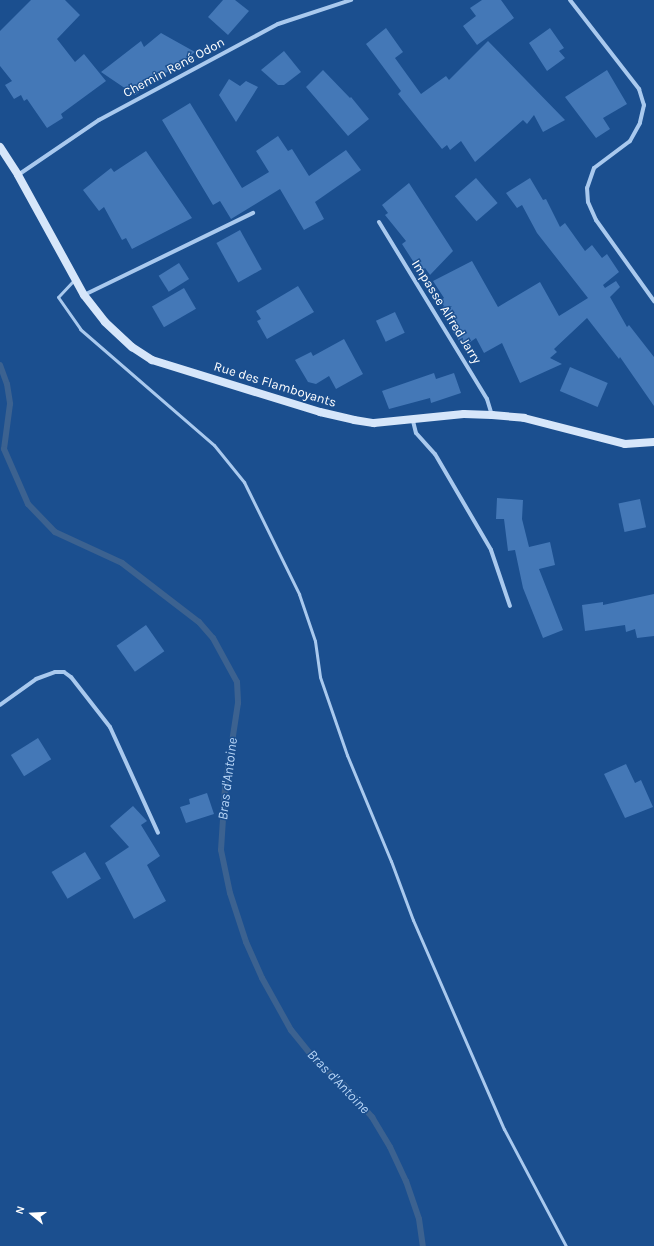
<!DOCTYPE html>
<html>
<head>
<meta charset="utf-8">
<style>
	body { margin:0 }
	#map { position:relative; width:654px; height:1246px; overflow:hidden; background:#1b4f8f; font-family:Karla,sans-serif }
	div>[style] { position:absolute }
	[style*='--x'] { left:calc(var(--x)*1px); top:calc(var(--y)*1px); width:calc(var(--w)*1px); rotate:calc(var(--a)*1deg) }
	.stream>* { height:6px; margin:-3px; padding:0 3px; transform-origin:3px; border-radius:3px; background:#3c6290 }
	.building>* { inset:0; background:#4478b7; transform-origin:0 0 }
	.lane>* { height:3px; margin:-1.5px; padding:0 1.5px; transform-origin:1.5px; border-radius:1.5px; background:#a9c9ee }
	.street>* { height:4px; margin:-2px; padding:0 2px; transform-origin:2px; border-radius:2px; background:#a9c9ee }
	.secondary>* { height:8px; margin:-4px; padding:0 4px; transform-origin:4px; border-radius:4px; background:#d6e6fa }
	span { translate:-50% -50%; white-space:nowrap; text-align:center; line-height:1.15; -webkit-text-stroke:3px #1b4f8f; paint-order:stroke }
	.street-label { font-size:13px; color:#fff }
	.water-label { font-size:14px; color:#b5d3f5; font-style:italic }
	.north { position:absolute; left:12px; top:1194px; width:40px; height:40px; -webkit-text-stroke:3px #1b4f8f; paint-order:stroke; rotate:288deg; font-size:11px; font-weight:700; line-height:16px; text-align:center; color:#fff }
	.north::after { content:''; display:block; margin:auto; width:14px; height:18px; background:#fff; clip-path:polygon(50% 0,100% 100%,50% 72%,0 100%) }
</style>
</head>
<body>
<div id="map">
	<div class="stream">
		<i style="--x:0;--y:365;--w:20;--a:70"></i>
		<i style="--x:7;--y:384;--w:20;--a:81"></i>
		<i style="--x:10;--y:404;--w:45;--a:97.6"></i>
		<i style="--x:4;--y:449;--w:60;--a:66.4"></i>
		<i style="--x:28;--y:504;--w:39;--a:46"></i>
		<i style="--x:55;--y:532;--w:74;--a:24.8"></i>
		<i style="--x:122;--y:563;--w:97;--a:37.5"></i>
		<i style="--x:199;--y:622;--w:21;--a:49"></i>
		<i style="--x:213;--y:638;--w:50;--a:61.4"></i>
		<i style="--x:237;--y:682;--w:21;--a:87"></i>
		<i style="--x:238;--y:703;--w:86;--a:98.7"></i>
		<i style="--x:225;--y:788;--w:62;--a:93.7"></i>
		<i style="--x:221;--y:850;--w:44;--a:78.2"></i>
		<i style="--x:230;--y:893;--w:52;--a:71.9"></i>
		<i style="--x:246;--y:942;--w:39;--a:66"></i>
		<i style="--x:262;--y:978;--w:60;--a:60.9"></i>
		<i style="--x:291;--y:1030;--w:40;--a:51"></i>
		<i style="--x:316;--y:1061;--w:37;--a:41"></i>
		<i style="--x:344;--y:1085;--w:43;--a:48.8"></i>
		<i style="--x:372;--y:1117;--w:35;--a:59"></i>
		<i style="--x:390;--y:1147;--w:38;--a:65"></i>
		<i style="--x:406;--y:1181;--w:40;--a:71.1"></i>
		<i style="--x:419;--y:1219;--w:27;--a:82"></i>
	</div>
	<div class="building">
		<i style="clip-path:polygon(31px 0,65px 0,80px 15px,57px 39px,75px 62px,84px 54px,106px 81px,61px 114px,63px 118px,47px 128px,27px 99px,24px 101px,21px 95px,14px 99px,5px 85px,12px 81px,0 66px,0 31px)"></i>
		<i style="clip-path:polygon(223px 0,235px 0,249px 11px,228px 35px,208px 17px)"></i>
		<i style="clip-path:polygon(482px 0,501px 0,514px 18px,477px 45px,463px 26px,476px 16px,470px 8px)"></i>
		<i style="clip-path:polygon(386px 28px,403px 52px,395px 58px,421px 94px,446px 76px,449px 80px,488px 41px,565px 120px,543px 132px,534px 115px,527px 124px,523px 120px,475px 162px,461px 141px,450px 150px,447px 145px,442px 149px,398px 94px,401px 91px,366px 44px)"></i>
		<i style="clip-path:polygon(550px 28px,564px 48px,559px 51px,565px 58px,547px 71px,529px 43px)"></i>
		<i style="clip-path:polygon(161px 33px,195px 52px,135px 95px,101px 72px,141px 41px,144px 47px)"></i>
		<i style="clip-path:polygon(284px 51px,301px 72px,284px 85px,278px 85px,261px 70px)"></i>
		<i style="clip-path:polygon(323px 70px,350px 98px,351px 97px,369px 119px,348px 136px,306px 87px)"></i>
		<i style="clip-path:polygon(607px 70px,627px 104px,603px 118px,610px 129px,596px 138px,565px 97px)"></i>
		<i style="clip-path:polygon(229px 79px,240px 86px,246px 81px,258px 87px,236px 122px,219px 95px)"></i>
		<i style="clip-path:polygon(190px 103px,242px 188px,269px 172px,256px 151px,278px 136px,288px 151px,292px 149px,309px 176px,346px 150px,361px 170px,315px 202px,324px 219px,304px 230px,280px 189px,231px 219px,220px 201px,213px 205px,162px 120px)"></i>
		<i style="clip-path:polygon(146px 151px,192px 218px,132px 249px,126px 238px,122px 240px,104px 207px,99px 211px,83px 190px,111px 168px,114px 172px)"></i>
		<i style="left:476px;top:178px;width:33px;height:28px;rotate:49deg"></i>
		<i style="clip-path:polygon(530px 178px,543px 200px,546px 199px,560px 227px,565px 223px,585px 251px,592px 245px,602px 258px,607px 254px,619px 272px,603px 285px,605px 288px,616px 281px,620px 287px,610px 297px,627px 327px,629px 325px,654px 357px,654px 406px,620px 357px,619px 359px,587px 318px,554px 349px,557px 352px,550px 358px,562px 364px,520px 383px,502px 343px,484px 353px,476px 338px,463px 347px,452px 330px,455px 329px,440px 301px,444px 298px,433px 281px,472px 261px,498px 307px,540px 282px,559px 316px,588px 298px,537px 233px,522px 205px,517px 208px,506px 193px)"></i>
		<i style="clip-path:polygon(409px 183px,453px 251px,430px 275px,425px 268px,420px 272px,402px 244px,406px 241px,385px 215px,388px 213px,382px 205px)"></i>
		<i style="left:240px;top:230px;width:45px;height:27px;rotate:61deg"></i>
		<i style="left:179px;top:263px;width:19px;height:24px;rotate:58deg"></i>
		<i style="clip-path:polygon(298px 286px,314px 312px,267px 339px,257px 321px,261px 319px,256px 311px)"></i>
		<i style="left:184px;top:288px;width:24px;height:37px;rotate:60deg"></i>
		<i style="left:395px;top:312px;width:23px;height:21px;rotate:65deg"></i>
		<i style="clip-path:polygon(344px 339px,363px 374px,336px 389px,329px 376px,316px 384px,308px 382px,295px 360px,311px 352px,313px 356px)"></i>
		<i style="left:570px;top:367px;width:41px;height:26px;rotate:23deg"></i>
		<i style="clip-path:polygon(434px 373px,436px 379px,454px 373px,461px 393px,431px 403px,430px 398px,389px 409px,382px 391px)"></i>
		<i style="clip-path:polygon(497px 498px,523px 500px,522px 519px,529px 547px,550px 542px,555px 565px,539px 569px,563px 630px,543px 638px,523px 588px,515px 550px,508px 551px,504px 519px,496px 519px)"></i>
		<i style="left:640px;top:499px;width:29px;height:22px;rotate:78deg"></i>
		<i style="clip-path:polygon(654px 594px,654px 636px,637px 638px,635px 629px,626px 632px,625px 625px,585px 631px,582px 605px,603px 602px,603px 605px)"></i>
		<i style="left:146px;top:625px;width:32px;height:36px;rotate:55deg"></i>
		<i style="left:38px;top:738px;width:25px;height:32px;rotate:58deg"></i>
		<i style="clip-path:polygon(626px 764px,635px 783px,641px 780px,653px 807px,625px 818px,604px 774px)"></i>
		<i style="clip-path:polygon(207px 793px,214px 814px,186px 823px,180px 807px,190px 804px,189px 799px)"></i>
		<i style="clip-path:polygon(133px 806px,147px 821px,141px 825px,160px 856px,147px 865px,166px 901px,134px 919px,105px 863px,129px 847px,110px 826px)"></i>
		<i style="left:85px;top:852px;width:31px;height:39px;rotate:59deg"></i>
	</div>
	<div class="lane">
		<i style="--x:74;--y:280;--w:23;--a:133"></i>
		<i style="--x:58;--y:297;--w:39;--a:55"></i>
		<i style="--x:80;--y:329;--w:177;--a:40.9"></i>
		<i style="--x:214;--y:445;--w:48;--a:51"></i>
		<i style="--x:244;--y:482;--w:125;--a:63.8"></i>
		<i style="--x:299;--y:594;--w:50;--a:71.2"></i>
		<i style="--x:315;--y:641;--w:36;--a:82"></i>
		<i style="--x:320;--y:677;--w:83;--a:70.9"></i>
		<i style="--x:347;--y:755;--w:115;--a:67.5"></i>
		<i style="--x:391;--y:861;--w:63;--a:69.6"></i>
		<i style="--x:413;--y:920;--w:228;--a:66.5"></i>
		<i style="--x:504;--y:1129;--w:132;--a:62.1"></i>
	</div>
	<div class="street">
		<i style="--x:570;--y:0;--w:113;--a:52.2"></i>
		<i style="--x:639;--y:89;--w:17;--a:73"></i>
		<i style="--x:644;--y:105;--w:18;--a:103"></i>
		<i style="--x:640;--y:123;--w:21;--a:119"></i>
		<i style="--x:630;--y:141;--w:45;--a:143.1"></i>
		<i style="--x:594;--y:168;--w:21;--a:109"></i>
		<i style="--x:587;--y:188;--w:14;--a:86"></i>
		<i style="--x:588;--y:202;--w:20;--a:66"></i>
		<i style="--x:596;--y:220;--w:100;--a:54.4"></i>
		<i style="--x:18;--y:175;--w:98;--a:-34.2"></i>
		<i style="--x:99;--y:120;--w:203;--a:-28.2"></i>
		<i style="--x:278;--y:24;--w:77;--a:-18.2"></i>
		<i style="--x:379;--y:222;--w:207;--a:58.6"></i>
		<i style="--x:487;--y:399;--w:17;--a:73"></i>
		<i style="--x:84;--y:295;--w:188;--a:-25.9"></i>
		<i style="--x:413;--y:421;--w:12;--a:76"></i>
		<i style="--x:416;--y:433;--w:28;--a:48"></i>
		<i style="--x:435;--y:454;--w:111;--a:59.7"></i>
		<i style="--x:491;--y:550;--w:59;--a:71.3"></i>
		<i style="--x:0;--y:705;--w:44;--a:-35.8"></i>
		<i style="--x:36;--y:679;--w:20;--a:-20"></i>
		<i style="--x:55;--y:672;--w:9;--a:0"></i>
		<i style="--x:64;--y:672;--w:9;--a:36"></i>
		<i style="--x:71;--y:677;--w:63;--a:52"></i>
		<i style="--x:110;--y:727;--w:116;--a:65.6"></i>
	</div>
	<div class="secondary">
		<i style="--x:0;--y:147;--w:33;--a:57"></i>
		<i style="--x:18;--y:175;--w:137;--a:61.2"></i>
		<i style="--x:84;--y:295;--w:34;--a:52"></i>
		<i style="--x:105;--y:322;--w:37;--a:43"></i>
		<i style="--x:132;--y:347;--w:24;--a:33"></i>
		<i style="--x:152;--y:360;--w:176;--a:17.2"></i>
		<i style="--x:320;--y:412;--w:35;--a:13"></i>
		<i style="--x:354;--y:420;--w:20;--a:9"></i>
		<i style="--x:374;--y:423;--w:90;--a:-5.7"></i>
		<i style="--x:464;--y:414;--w:28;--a:2"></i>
		<i style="--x:492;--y:415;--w:32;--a:5"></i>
		<i style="--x:524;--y:418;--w:104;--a:14.4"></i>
		<i style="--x:625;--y:444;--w:29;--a:-4"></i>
	</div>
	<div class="street-label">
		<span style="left:174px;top:68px;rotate:-28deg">Chemin René Odon</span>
		<span style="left:446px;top:312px;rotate:58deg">Impasse Alfred Jarry</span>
		<span style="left:275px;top:385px;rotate:17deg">Rue des Flamboyants</span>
	</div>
	<div class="water-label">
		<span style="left:228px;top:779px;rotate:-83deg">Bras d'Antoine</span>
		<span style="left:338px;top:1082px;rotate:46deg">Bras d'Antoine</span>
	</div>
	<div class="north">N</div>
</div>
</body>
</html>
